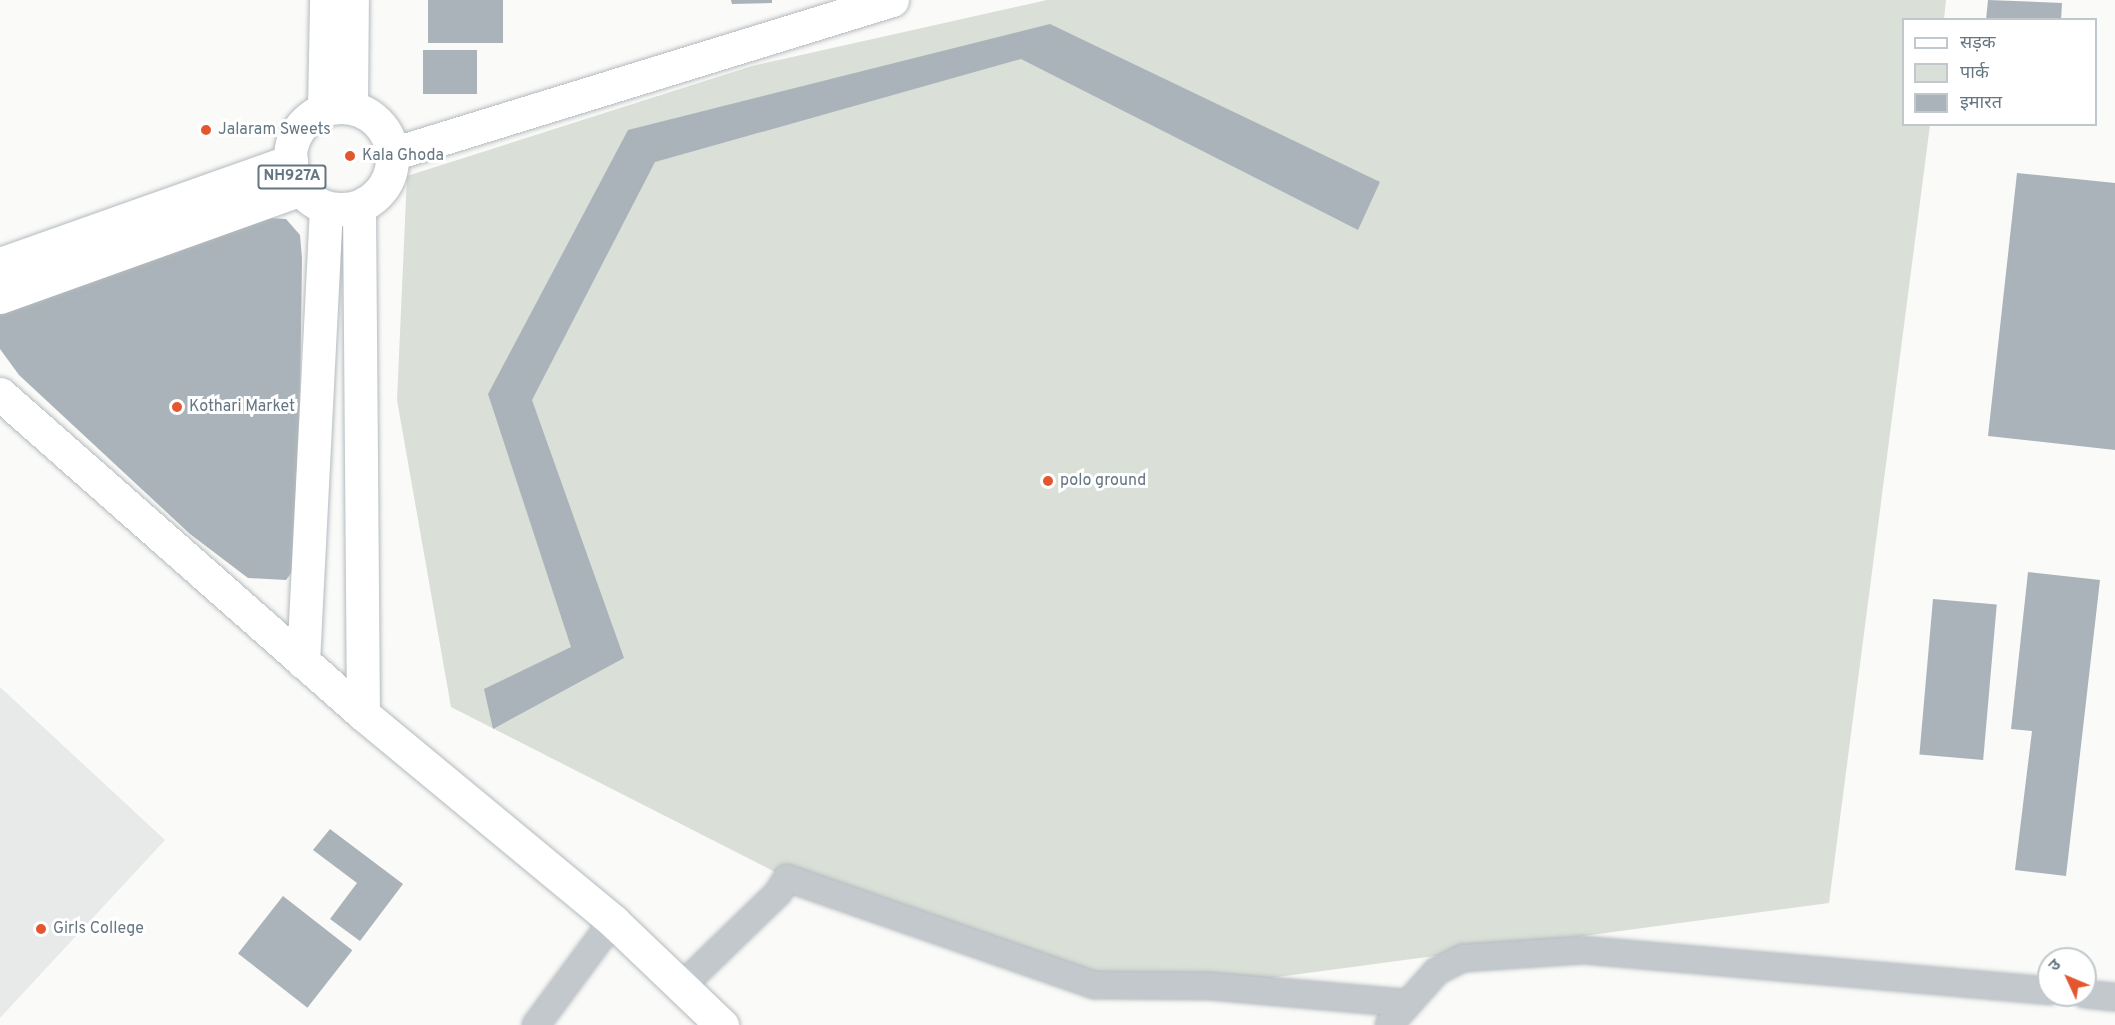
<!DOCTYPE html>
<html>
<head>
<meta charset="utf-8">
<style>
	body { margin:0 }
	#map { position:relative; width:2115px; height:1025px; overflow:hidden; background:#fafaf8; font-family:Overpass,"Noto Sans Devanagari",sans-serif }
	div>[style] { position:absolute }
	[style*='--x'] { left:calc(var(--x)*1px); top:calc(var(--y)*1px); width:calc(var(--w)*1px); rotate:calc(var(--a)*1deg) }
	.built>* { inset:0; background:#e8e9e9 }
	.green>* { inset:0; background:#dadfd7 }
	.building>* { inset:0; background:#aab3b9; transform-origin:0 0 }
	.roads { filter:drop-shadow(0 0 2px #b3babf) drop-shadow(0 0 2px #b3babf) }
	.street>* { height:26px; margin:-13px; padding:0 13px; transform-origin:13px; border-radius:13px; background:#c3c8cc }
	.secondary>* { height:33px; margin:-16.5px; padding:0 16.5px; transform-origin:16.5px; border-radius:16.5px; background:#fff }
	.highway>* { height:33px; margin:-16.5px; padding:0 16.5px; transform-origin:16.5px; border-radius:16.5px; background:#fff }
	.highway>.ring { margin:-16.5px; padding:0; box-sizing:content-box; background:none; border:33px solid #fff; border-radius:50% }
	.dots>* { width:16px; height:16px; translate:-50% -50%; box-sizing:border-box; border:3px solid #fff; border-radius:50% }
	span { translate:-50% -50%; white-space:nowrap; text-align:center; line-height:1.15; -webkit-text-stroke:6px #fff; paint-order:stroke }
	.shield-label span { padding:2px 4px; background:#fff; border:2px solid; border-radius:4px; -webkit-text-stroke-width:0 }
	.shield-label { font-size:15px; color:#657683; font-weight:700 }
	.poi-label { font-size:16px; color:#657683 }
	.left { translate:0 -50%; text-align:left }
	.legend { position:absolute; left:1902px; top:18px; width:195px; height:108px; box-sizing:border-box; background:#fff; border:2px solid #c1c8cd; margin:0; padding:8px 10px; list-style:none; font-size:18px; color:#657683 }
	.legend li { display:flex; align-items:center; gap:12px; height:30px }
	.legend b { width:30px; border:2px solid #c1c8cd }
	.north { position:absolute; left:2037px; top:947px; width:60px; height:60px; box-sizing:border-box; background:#fff; border:2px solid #c1c8cd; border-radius:50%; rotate:314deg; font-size:16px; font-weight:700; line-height:24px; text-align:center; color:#657683 }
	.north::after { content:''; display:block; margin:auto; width:21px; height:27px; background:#e4572e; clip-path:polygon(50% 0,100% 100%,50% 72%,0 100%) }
</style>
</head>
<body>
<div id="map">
	<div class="built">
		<i style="clip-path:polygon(0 687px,165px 840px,0 1018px)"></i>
	</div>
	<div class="green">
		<i style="clip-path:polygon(1047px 0,1946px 0,1944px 19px,1904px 20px,1904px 124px,1930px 125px,1829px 903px,1174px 991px,1095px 985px,787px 878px,451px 707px,397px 400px,407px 176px,752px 66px)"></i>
	</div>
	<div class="building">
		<i style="left:428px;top:0;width:75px;height:43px"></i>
		<i style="clip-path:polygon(731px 0,772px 0,772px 3px,732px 4px)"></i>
		<i style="clip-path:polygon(1988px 0,2062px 3px,2061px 20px,1986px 20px)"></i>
		<i style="clip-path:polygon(1050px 24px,1380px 182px,1358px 230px,1021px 59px,655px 162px,532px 400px,624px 658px,493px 729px,484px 689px,571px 647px,488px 394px,628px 130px)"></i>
		<i style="left:423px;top:50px;width:54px;height:44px"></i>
		<i style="clip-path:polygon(2017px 173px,2115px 183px,2115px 450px,1988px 436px)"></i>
		<i style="clip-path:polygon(271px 218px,286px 219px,300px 235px,302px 258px,298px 564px,286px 580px,248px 578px,190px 534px,19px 375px,0 349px,0 307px)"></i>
		<i style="clip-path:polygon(2028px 572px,2100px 580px,2066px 876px,2015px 870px,2032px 731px,2011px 729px)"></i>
		<i style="left:1933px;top:599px;width:64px;height:156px;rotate:5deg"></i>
		<i style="clip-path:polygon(330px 829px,403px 884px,360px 941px,330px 919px,357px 883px,313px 850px)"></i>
		<i style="left:283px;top:896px;width:88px;height:73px;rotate:38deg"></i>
	</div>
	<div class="roads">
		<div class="street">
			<i style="--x:682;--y:986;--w:134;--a:-44.1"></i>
			<i style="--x:778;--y:893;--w:17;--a:-59"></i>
			<i style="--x:787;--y:878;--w:326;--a:19.2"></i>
			<i style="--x:1095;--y:985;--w:115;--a:0.5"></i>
			<i style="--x:1210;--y:986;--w:195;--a:5"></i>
			<i style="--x:2085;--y:994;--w:30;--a:6"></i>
			<i style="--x:536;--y:1025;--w:129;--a:-53.5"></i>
			<i style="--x:1389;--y:1025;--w:72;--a:-48.4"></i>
			<i style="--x:1437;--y:971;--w:29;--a:-27"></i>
			<i style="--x:1463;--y:958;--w:120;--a:-3.8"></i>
			<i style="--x:1583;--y:950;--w:468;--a:5"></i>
		</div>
		<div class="secondary">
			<i style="--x:395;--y:153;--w:520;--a:-17.11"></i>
			<i style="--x:359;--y:207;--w:507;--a:89.55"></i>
			<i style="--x:0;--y:394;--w:484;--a:41.4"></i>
			<i style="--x:363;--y:714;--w:325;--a:39.6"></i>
			<i style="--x:613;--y:921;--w:151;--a:43.7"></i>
			<i style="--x:303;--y:662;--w:454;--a:-87.1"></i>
		</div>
		<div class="highway">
			<i style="--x:351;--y:106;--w:106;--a:-89.5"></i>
			<i class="ring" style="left:290px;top:107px;width:69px;height:69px"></i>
			<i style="--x:324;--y:109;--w:109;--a:-88.9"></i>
			<i style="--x:0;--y:264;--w:309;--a:-19.5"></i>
			<i style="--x:0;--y:297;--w:318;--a:-19.7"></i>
		</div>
	</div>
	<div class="dots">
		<i style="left:206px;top:130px;background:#e4572e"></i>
		<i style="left:350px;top:156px;background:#e4572e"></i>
		<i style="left:177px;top:407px;background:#e4572e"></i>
		<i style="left:1048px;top:481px;background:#e4572e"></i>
		<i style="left:41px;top:929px;background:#e4572e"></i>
	</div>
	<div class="shield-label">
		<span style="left:292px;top:177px">NH927A</span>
	</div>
	<div class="poi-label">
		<span class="left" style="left:218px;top:130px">Jalaram Sweets</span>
		<span class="left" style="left:362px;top:156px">Kala Ghoda</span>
		<span class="left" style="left:189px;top:407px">Kothari Market</span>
		<span class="left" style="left:1060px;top:481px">polo ground</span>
		<span class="left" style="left:53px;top:929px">Girls College</span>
	</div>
	<ul class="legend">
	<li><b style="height:8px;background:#fff"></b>सड़क</li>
	<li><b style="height:16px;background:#dadfd7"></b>पार्क</li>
	<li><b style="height:16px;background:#aab3b9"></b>इमारत</li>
	</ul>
	<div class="north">उ</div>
</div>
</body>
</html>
